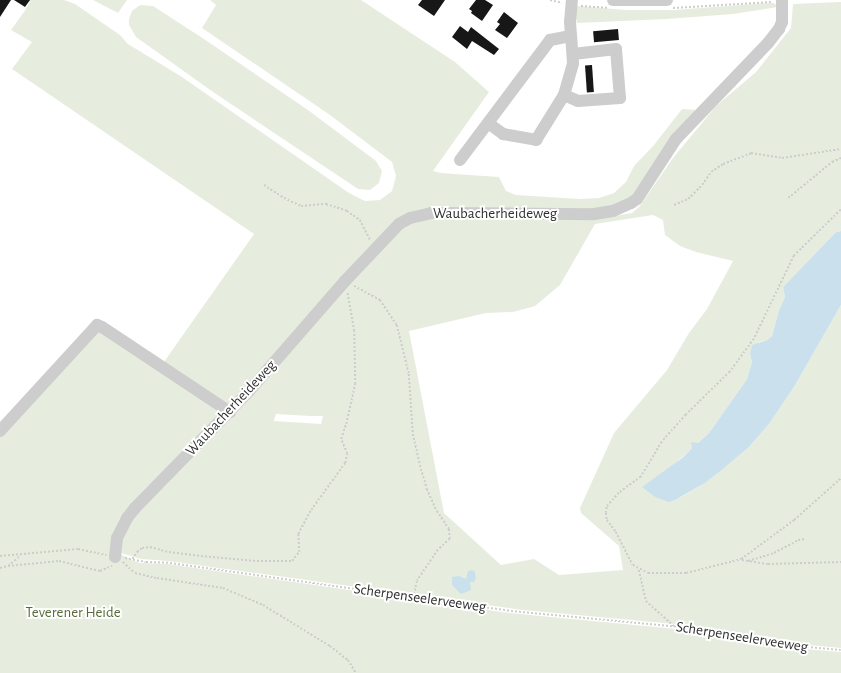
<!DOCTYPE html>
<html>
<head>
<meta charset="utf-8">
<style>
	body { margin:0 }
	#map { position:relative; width:841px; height:673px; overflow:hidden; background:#fff; font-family:"Alegreya Sans",sans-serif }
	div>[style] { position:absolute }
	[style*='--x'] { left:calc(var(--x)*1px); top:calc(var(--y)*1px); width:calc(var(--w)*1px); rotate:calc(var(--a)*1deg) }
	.green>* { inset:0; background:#e7edde }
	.water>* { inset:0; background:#cae1ed }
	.building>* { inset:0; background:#171717; transform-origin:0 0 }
	.path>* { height:1.5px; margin-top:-0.75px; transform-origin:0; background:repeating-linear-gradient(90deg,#cdcdcd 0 2px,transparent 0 4px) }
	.minor>* { height:12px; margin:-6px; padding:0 6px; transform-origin:6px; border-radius:6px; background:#cdcdcd }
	span { translate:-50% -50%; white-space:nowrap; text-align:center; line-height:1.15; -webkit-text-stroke:4px #fff; paint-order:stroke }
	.street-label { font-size:15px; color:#303030 }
	.park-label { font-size:15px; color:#566d3c }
</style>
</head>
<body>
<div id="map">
	<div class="green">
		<i style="clip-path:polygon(evenodd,27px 0,64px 0,75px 4px,120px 35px,128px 44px,182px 77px,349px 193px,365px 201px,380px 200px,392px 191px,396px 176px,392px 162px,330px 115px,202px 28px,216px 5px,210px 0,361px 0,455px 62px,489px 92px,433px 171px,441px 173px,499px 177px,506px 191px,516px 195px,580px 199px,599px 198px,614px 193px,626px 182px,634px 166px,654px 145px,682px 109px,697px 110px,630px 199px,590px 220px,632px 213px,639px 207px,673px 158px,716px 106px,756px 72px,791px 28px,793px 4px,841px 2px,841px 231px,836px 232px,783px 287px,785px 297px,779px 310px,772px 336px,767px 340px,759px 342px,750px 354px,752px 362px,747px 379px,709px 433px,670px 468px,643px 487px,681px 497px,705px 483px,749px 447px,769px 424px,794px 387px,841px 305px,841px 648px,777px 642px,685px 625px,523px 610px,168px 561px,141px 559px,114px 551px,134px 561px,140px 563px,168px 564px,509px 613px,698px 631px,780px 647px,841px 652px,841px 673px,0 673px,0 436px,98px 330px,159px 369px,254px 234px,12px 69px,32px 42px,11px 30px,24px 12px,30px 2px,27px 0,653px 215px,663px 220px,665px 235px,680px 246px,696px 252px,733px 261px,707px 309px,689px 333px,667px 370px,614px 433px,580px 508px,581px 513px,619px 546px,623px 570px,559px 575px,534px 559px,501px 565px,444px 513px,409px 331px,486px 313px,513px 312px,535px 306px,560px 285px,595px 224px,653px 215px,27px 0,276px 414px,310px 416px,323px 416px,321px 424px,274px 421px,273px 423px,276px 414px)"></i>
		<i style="clip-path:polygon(93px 0,127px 0,118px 13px)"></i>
		<i style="clip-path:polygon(767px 3px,774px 3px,778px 7px,733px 14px,667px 19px,577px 23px,575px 13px,577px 6px,625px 10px,674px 10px)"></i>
		<i style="clip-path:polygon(140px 5px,153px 6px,201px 37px,308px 110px,376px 161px,382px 171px,379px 183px,370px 190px,358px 189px,213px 92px,136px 37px,129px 25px,129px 19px,132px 11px)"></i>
	</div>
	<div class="water">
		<i style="clip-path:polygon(841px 231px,841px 305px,794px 387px,769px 424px,749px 447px,724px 468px,705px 483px,675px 500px,669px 502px,655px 497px,642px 487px,682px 458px,692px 448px,691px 442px,698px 443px,709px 433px,747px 379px,752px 362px,750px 354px,752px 345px,767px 340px,772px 336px,779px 310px,785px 297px,783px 287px,836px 232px)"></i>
		<i style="clip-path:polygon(472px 570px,475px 572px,476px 578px,474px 582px,470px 582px,471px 590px,461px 594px,452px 585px,452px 577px,459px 576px,466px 579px,468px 571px)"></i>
	</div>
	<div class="building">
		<i style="clip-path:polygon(0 0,11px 0,0 17px)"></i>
		<i style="clip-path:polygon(14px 0,30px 0,25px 7px)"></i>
		<i style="clip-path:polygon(422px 0,445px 0,434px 16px,418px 5px)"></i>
		<i style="clip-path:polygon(476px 0,485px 0,493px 5px,482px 21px,471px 13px,472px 11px,469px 9px)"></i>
		<i style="clip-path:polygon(504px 12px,518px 23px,507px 38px,495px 30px,500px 24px,497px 22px)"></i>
		<i style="clip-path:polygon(460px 26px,468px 32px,471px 27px,499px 49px,494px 55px,472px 41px,467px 49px,452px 37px)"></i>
		<i style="left:618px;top:29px;width:11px;height:25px;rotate:85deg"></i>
		<i style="left:592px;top:65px;width:27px;height:7px;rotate:86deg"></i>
	</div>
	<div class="path">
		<i style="--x:550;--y:0;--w:12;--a:14"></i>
		<i style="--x:581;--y:6;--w:26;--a:4"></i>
		<i style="--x:673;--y:8;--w:98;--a:-3.5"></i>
		<i style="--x:264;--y:185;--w:24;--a:33"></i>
		<i style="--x:284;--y:198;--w:19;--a:25"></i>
		<i style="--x:301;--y:206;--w:25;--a:-5"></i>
		<i style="--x:326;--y:204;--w:22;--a:18"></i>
		<i style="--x:347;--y:211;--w:16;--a:35"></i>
		<i style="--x:360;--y:220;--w:22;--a:63"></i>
		<i style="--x:788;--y:198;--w:57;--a:-39.3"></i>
		<i style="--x:832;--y:162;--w:10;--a:-24"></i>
		<i style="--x:674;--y:205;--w:15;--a:-23"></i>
		<i style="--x:688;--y:199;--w:20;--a:-45"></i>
		<i style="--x:702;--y:185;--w:16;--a:-55"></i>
		<i style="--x:711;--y:172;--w:14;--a:-34"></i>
		<i style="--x:723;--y:164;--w:30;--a:-21"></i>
		<i style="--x:751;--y:153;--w:31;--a:9"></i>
		<i style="--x:782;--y:158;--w:60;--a:-8.7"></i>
		<i style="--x:841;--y:210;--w:66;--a:135.6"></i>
		<i style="--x:794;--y:256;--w:92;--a:115.7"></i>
		<i style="--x:754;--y:339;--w:41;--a:126"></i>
		<i style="--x:730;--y:372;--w:62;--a:135.7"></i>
		<i style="--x:686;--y:415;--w:36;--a:132"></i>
		<i style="--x:662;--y:442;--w:41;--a:121"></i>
		<i style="--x:641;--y:477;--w:27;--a:144"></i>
		<i style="--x:619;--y:493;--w:18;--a:131"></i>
		<i style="--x:607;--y:507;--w:6;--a:99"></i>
		<i style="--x:606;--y:513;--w:7;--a:82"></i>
		<i style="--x:607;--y:520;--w:15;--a:53"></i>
		<i style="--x:616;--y:532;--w:37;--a:63"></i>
		<i style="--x:633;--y:565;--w:17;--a:28"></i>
		<i style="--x:648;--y:573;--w:38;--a:0"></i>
		<i style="--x:686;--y:573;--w:57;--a:-14.3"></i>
		<i style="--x:741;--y:559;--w:66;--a:-36.3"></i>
		<i style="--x:794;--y:520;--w:63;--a:-41.8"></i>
		<i style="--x:354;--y:286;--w:30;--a:28"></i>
		<i style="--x:380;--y:300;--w:30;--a:56"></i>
		<i style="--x:397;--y:325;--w:50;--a:76.2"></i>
		<i style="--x:409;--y:374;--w:60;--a:86.2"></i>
		<i style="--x:413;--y:434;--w:36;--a:77"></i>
		<i style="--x:421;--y:469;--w:21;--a:73"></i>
		<i style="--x:427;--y:489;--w:24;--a:66"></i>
		<i style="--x:437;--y:511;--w:22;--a:56"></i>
		<i style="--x:449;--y:529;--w:10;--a:84"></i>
		<i style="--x:450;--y:539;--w:16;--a:137"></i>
		<i style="--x:438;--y:550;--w:37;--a:124"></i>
		<i style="--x:417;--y:581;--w:16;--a:101"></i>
		<i style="--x:0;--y:556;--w:78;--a:-5.1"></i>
		<i style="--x:78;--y:549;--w:29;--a:12"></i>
		<i style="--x:125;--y:558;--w:21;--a:11"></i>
		<i style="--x:146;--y:562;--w:24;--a:2"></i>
		<i style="--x:170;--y:563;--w:344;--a:8"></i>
		<i style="--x:511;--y:611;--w:181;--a:5.4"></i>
		<i style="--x:691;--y:628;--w:86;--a:10.8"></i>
		<i style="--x:775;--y:644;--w:66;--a:5.2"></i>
		<i style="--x:132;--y:559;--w:9;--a:-54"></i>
		<i style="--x:137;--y:552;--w:6;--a:-39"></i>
		<i style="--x:142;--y:548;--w:8;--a:-7"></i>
		<i style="--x:150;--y:547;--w:20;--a:15"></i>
		<i style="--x:169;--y:552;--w:32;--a:7"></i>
		<i style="--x:201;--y:556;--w:56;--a:5.1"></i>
		<i style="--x:257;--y:561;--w:35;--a:0"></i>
		<i style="--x:292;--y:561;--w:11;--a:-52"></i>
		<i style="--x:299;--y:552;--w:18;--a:-93"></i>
		<i style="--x:298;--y:534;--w:27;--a:-62"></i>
		<i style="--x:311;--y:510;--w:58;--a:-54.1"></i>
		<i style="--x:345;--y:463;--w:9;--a:-77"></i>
		<i style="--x:347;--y:454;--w:16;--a:-112"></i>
		<i style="--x:341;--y:439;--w:16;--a:-72"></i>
		<i style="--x:346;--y:424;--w:41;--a:-77.3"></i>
		<i style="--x:355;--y:384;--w:53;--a:-91.1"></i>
		<i style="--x:354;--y:331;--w:39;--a:-100"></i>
		<i style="--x:742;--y:560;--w:26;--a:9"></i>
		<i style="--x:768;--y:564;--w:73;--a:-1.6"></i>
		<i style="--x:748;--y:561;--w:27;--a:-17"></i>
		<i style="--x:774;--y:553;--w:27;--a:-28"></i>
		<i style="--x:798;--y:540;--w:7;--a:-8"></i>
		<i style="--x:123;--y:562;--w:16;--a:43"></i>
		<i style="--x:135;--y:573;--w:23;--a:13"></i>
		<i style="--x:157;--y:578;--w:67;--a:8.6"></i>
		<i style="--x:223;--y:588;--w:43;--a:23"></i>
		<i style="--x:263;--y:605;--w:79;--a:31.5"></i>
		<i style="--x:330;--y:646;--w:23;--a:38"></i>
		<i style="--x:348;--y:660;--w:15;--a:58"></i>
		<i style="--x:8;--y:566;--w:51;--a:-5.6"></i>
		<i style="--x:59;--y:561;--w:42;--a:13.7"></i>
		<i style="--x:100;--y:571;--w:13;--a:-23"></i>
		<i style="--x:0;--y:568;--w:8;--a:-14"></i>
		<i style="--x:8;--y:566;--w:16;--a:-40"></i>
		<i style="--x:639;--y:570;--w:32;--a:77"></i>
		<i style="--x:646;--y:601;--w:38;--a:42"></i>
	</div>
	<div class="minor">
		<i style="--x:613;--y:0;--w:54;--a:0"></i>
		<i style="--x:564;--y:95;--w:15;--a:23"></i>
		<i style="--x:578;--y:101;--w:42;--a:-4.1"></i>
		<i style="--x:620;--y:98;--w:49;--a:-94.7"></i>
		<i style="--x:616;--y:49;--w:43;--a:173.4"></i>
		<i style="--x:488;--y:123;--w:19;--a:36"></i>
		<i style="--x:503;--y:134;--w:34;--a:10"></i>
		<i style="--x:536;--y:140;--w:53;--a:-58.1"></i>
		<i style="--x:564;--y:95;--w:33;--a:-74"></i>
		<i style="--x:573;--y:63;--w:27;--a:-94"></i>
		<i style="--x:460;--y:160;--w:150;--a:-53.1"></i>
		<i style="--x:550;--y:40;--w:21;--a:-11"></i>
		<i style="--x:571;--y:36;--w:14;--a:-94"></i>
		<i style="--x:570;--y:22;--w:22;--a:-85"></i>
		<i style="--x:0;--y:431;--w:144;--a:-47.5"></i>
		<i style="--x:97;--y:325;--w:5;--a:22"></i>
		<i style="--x:102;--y:327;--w:154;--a:33.6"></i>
		<i style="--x:115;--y:557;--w:19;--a:-84"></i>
		<i style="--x:117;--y:538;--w:22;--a:-63"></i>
		<i style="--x:127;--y:518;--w:13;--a:-51"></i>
		<i style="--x:135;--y:508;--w:163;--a:-45.7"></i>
		<i style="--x:249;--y:391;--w:146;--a:-48.9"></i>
		<i style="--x:345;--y:281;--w:79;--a:-46.5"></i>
		<i style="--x:399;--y:224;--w:13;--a:-29"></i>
		<i style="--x:410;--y:218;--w:22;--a:-13"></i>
		<i style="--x:431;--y:213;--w:163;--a:0.4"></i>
		<i style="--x:594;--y:214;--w:19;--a:-9"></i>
		<i style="--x:613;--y:211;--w:20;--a:-24"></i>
		<i style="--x:631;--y:203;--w:7;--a:-34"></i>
		<i style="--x:637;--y:199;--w:72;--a:-57"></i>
		<i style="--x:676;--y:139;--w:133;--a:-46.2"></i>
		<i style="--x:768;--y:43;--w:18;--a:-52"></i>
		<i style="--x:779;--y:29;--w:8;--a:-67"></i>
		<i style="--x:782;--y:22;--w:22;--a:-90"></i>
	</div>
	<div class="street-label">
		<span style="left:495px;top:214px">Waubacherheideweg</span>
		<span style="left:231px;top:408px;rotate:-47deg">Waubacherheideweg</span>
		<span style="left:420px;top:598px;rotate:8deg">Scherpenseelerveeweg</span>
		<span style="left:742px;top:637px;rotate:9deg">Scherpenseelerveeweg</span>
	</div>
	<div class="park-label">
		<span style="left:73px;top:613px">Teverener Heide</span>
	</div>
</div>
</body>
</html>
